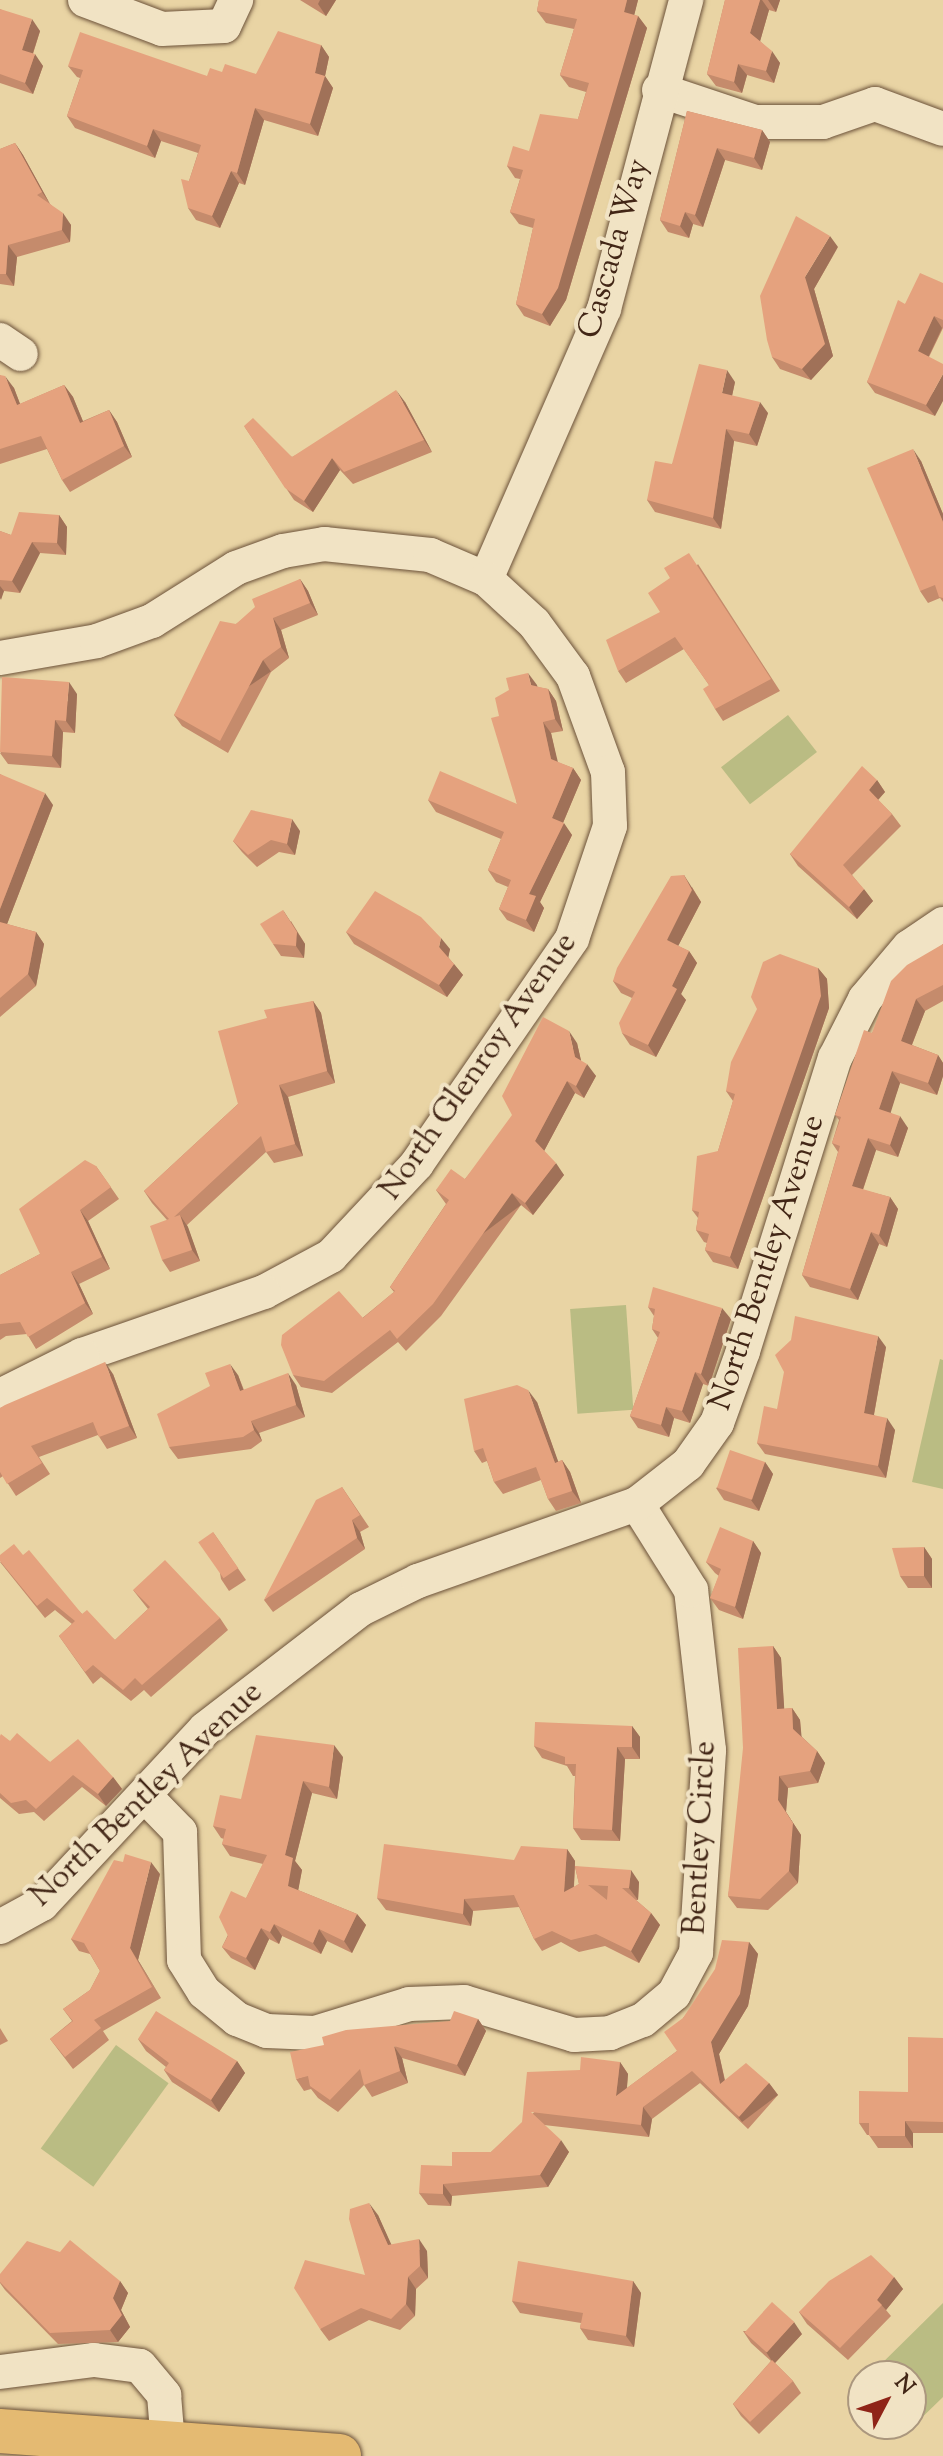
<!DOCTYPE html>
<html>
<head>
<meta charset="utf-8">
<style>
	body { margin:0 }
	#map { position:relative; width:943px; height:2456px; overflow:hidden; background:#e9d4a4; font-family:"Sorts Mill Goudy",serif }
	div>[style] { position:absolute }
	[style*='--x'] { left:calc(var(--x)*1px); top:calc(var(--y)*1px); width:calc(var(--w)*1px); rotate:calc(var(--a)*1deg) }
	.green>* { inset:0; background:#babc83; transform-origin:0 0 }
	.roads { filter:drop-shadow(0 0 2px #6c523a) drop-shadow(0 0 2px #6c523a) }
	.minor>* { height:34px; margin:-17px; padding:0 17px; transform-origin:17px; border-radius:17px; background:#f1e3c4 }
	.major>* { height:44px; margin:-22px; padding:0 22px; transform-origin:22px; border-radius:22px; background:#e4ba72 }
	.wall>* { inset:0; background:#c58b6c }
	.shaded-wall>* { inset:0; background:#a07158; transform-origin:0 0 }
	.building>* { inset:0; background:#e5a27e; transform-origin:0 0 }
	span { translate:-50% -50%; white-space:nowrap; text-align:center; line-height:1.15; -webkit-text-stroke:8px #f1e3c4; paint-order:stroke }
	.street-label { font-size:32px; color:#422616 }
	.north { position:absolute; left:847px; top:2360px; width:80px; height:80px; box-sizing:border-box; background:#f1e3c4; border:2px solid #ab977e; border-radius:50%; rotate:49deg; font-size:22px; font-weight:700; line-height:32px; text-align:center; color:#422616 }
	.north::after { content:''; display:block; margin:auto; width:28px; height:36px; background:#8f2418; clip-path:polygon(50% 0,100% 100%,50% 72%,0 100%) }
</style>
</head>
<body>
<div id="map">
	<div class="green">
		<i style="left:788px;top:715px;width:47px;height:85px;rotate:52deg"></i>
		<i style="left:626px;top:1305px;width:105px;height:56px;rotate:86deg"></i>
		<i style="clip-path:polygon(940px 1359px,943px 1360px,943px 1489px,912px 1482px)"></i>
		<i style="left:116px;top:2045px;width:65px;height:128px;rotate:36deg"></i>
		<i style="clip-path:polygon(943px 2303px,943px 2397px,906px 2433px,897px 2424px,911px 2424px,911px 2376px,869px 2376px)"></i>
	</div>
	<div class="roads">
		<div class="minor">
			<i style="--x:85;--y:0;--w:82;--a:20.6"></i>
			<i style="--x:162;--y:29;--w:62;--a:-2.8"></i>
			<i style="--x:224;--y:26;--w:29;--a:-65"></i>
			<i style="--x:659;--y:90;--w:101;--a:18.4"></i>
			<i style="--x:755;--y:122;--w:68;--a:0"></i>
			<i style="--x:823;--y:122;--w:55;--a:-19.1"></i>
			<i style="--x:875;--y:104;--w:72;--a:20.2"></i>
			<i style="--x:0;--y:340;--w:25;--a:34"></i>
			<i style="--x:486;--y:579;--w:295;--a:-66.4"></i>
			<i style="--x:604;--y:309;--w:320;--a:-75.1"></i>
			<i style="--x:0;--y:658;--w:98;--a:-9.9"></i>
			<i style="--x:97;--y:641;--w:59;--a:-20"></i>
			<i style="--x:152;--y:621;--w:99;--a:-32.2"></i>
			<i style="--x:236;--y:568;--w:50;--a:-19.9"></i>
			<i style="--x:283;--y:551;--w:42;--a:-9.7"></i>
			<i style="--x:324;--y:544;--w:107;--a:5.9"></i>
			<i style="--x:430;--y:555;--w:61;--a:23.2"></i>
			<i style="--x:486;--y:579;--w:65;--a:42.5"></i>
			<i style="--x:534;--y:623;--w:66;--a:53.7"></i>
			<i style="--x:573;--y:676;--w:102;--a:70"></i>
			<i style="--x:608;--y:772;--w:54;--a:87.9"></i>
			<i style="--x:610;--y:826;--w:119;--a:108.6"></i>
			<i style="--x:572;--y:939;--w:273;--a:124.6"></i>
			<i style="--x:417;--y:1164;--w:126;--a:133.1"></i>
			<i style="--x:331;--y:1256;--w:76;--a:151.8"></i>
			<i style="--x:264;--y:1292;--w:193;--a:160.9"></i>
			<i style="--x:82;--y:1355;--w:92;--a:153.4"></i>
			<i style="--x:146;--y:1797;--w:49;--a:45.8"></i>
			<i style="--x:180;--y:1832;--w:128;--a:88.2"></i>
			<i style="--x:184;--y:1960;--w:38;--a:58"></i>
			<i style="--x:204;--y:1992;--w:43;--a:39.3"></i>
			<i style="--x:237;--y:2019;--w:32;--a:22"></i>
			<i style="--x:267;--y:2031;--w:48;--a:2.4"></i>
			<i style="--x:315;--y:2033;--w:98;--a:-17.1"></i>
			<i style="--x:409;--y:2004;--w:55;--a:-2.1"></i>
			<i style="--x:464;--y:2002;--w:115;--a:16.7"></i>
			<i style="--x:574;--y:2035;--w:36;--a:-3"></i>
			<i style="--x:610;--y:2033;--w:35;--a:-22"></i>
			<i style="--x:643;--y:2020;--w:40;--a:-40"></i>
			<i style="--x:674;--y:1994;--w:47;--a:-61.8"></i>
			<i style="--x:696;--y:1953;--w:203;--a:-86.3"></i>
			<i style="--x:709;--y:1750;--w:161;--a:-96.4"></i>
			<i style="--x:691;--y:1590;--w:102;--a:-122.1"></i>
			<i style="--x:0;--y:1927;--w:48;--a:-28.7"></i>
			<i style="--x:42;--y:1904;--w:239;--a:-47"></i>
			<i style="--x:205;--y:1729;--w:197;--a:-37.6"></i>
			<i style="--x:361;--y:1609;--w:64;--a:-26.2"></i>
			<i style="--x:418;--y:1581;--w:232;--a:-19.4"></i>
			<i style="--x:637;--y:1504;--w:65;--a:-38.1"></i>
			<i style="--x:688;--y:1464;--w:50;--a:-54.7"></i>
			<i style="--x:717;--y:1423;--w:77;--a:-70.1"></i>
			<i style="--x:743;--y:1351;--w:307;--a:-72.6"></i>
			<i style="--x:835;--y:1058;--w:66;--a:-63"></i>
			<i style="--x:865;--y:999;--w:68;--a:-49.8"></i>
			<i style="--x:909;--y:947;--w:41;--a:-34.1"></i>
			<i style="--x:0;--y:2372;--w:95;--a:-7.3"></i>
			<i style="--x:94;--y:2360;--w:46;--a:7.4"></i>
			<i style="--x:140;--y:2366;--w:38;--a:50"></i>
			<i style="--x:164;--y:2395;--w:49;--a:85.3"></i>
		</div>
		<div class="major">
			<i style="--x:0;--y:2431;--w:340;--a:4.2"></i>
		</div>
	</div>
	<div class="wall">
		<i style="clip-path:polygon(300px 0,336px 0,326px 16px)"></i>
		<i style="clip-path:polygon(539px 0,638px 0,634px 15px,638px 16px,647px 28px,566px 300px,550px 326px,524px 316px,516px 304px,533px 228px,519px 224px,510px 212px,520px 179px,515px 178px,507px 166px,578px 119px,586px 92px,569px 87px,560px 75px,574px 29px,546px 23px,537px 11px)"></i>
		<i style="clip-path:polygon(725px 0,780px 0,776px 12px,769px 10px,760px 41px,780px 63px,774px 83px,747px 75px,742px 93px,716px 86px,707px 74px)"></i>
		<i style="clip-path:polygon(0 9px,40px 31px,33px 54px,43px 66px,33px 94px,0 83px)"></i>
		<i style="clip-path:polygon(321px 45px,329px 57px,325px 76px,333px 88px,318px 136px,264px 120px,245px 185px,239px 183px,220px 228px,196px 220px,188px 208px,189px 181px,198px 153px,161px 141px,155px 158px,75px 128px,67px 116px,80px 78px,77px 77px,68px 66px,207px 76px,222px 72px,256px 74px)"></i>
		<i style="clip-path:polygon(687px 111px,762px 130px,770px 142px,762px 170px,725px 160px,703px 227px,693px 224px,689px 238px,668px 232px,660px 220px)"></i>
		<i style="clip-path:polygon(15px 143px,23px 155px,50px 204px,71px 225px,70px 242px,17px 257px,14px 286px,0 284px,0 149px)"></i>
		<i style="clip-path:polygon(838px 247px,814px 289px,833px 356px,811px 380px,780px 369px,772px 357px)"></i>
		<i style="clip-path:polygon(943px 283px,943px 328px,929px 357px,935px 416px,875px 393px,867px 382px,905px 304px)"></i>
		<i style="clip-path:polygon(0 375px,14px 388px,20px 404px,64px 385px,73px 397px,83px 421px,109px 410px,117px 422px,132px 457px,70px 492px,62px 480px,47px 449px,0 464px)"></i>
		<i style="clip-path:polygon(735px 382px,732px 396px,768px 413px,757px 446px,734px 441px,721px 529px,655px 512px,647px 500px,672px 464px)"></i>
		<i style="clip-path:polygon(405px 402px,432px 452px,353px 484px,340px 470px,313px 512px,294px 500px,244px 426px,292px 457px)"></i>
		<i style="clip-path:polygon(921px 461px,943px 514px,943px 602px,940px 598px,928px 603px,920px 591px)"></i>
		<i style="clip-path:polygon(59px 515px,67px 527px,66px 555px,40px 553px,20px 593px,4px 591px,0 599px,0 531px,11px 535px)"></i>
		<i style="clip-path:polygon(698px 564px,780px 691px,723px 721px,715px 709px,709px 685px,684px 649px,626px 683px,618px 671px)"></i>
		<i style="clip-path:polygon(300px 579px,308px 591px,318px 615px,281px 630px,289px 658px,271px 672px,228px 753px,182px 726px,174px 715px,236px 624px)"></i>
		<i style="clip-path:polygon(537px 685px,537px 687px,548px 689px,556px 701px,563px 731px,551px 733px,557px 762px,573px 768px,581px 780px,563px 823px,572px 835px,540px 902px,544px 908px,534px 932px,507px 920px,499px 909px,508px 887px,496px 882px,488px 870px,501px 839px,436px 812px,428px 800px,517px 804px,499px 716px)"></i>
		<i style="clip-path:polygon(77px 694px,75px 733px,63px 732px,61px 768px,8px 764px,0 753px)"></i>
		<i style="clip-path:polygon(0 774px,53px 805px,7px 924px,36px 932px,44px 944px,36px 986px,0 1017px)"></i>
		<i style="clip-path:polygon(877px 780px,885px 792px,878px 800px,892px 814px,901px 826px,852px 875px,873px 901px,857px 919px,798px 866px,790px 854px)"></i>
		<i style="clip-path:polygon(300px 831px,295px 855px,279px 852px,257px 867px,242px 852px,233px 841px)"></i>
		<i style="clip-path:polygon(692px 887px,701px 902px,678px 946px,689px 951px,697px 963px,681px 994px,686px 1000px,656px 1057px,630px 1045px,622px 1033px,632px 998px,621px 993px,613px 981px)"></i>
		<i style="clip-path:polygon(291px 921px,305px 944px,304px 958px,281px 956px,273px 944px)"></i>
		<i style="clip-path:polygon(346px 932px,450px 949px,448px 957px,463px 975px,447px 997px,354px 944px)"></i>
		<i style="clip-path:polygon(943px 944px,943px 1001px,925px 1011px,912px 1045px,938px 1055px,943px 1063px,943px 1076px,937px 1095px,900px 1083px,890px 1112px,908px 1128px,898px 1157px,876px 1150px,863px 1190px,890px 1197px,898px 1209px,887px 1247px,879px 1244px,858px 1300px,810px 1287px,802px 1275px,838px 1152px,832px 1143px,839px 1120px,835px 1115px,872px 1033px)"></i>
		<i style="clip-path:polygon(818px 968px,827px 979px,829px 1008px,738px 1269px,713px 1262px,705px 1250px,707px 1243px,704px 1242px,696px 1230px,698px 1218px,692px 1210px,718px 1151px,733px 1101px,726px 1091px)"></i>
		<i style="clip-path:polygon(313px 1001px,321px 1013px,335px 1083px,288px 1097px,303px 1156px,274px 1163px,266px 1152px,187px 1225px,200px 1261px,170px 1272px,162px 1260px,167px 1220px,152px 1203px,144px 1191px,238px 1104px,267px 1018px)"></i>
		<i style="clip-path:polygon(577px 1043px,581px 1061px,596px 1076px,584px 1098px,575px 1093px,544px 1151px,564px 1175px,533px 1215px,521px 1205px,441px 1316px,406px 1351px,398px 1342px,332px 1393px,301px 1387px,293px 1375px,394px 1292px,390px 1287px,446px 1204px,436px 1190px,465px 1179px)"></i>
		<i style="clip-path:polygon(96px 1166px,119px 1199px,88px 1221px,110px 1269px,79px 1284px,93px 1314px,36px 1349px,27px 1334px,6px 1336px,0 1340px,0 1275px,40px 1254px)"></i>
		<i style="clip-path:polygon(648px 1307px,731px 1319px,709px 1386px,703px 1384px,690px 1423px,674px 1418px,669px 1437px,638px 1428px,630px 1416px,658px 1338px,652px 1329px,654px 1316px)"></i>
		<i style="clip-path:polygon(886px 1347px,874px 1415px,895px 1430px,886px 1478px,765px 1454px,757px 1443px,777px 1409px)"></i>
		<i style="clip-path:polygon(113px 1374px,137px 1438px,107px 1449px,98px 1435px,39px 1457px,50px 1474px,16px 1496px,3px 1476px,0 1478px,0 1408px)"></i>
		<i style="clip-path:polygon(238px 1375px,244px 1390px,296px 1385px,305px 1417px,259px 1433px,262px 1441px,251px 1449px,178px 1459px,169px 1447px)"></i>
		<i style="clip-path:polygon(537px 1402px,558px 1462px,562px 1460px,570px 1472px,581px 1503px,556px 1511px,548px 1499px,541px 1480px,503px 1494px,494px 1482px,487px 1461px,482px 1463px,474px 1451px)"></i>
		<i style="clip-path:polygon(765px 1462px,773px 1474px,759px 1511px,724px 1500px,716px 1488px)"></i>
		<i style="clip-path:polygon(342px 1487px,369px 1527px,360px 1532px,365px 1549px,273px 1612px,264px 1600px)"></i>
		<i style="clip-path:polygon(213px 1532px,246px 1580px,229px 1591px,221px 1579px)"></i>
		<i style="clip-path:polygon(753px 1541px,761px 1553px,743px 1619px,719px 1610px,710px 1598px,719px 1576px,715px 1573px,706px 1562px)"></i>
		<i style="clip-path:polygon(924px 1547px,932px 1559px,932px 1588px,908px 1588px,900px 1576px)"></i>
		<i style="clip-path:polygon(23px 1555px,82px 1614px,115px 1640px,148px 1609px,133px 1590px,220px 1618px,228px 1630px,151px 1697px,144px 1690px,131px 1701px,101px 1677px,93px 1684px,59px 1636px,72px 1624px,55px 1610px,45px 1618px,0 1562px)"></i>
		<i style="clip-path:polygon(773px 1646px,781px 1658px,784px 1709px,792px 1708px,800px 1720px,801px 1736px,817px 1751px,825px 1763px,818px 1783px,788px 1788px,786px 1812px,801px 1835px,798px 1883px,768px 1910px,737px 1908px,728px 1896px)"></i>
		<i style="clip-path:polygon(632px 1726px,640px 1737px,640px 1759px,625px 1759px,620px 1841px,581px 1840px,573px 1828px,575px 1776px,573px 1776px,567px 1766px,542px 1758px,534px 1746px)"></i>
		<i style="clip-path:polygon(0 1736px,50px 1762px,113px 1777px,122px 1789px,106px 1806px,82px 1787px,44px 1821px,34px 1812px,19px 1814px,0 1798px)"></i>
		<i style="clip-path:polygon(343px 1757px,337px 1799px,312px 1793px,295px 1861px,302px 1870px,298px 1890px,357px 1914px,366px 1925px,352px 1953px,327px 1941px,321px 1954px,282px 1936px,279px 1944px,269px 1939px,255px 1970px,231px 1958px,222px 1947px,263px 1864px,230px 1856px,222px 1844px,224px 1839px,221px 1838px,213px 1826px,241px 1799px)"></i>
		<i style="clip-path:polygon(evenodd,567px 1849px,575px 1861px,575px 1866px,639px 1882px,638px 1900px,636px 1900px,651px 1913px,660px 1925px,639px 1963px,605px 1946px,579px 1952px,561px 1942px,542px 1951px,534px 1939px,519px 1907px,473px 1911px,471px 1926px,386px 1910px,377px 1898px,514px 1860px,567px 1849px,575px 1867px,579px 1884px,574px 1887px,575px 1867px)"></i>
		<i style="clip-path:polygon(160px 1874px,138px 1960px,161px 1998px,103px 2031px,109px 2040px,73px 2069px,50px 2039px,72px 2021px,63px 2009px,90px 1990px,100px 1971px,90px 1954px,79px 1951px,71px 1939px)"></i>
		<i style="clip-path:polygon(749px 1942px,758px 1954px,748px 2006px,719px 2054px,725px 2080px,769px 2083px,778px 2095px,748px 2129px,700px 2083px,652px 2119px,649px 2137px,544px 2125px,569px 2152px,548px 2187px,452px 2196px,451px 2206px,428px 2205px,419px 2193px,452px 2166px,491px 2152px,580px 2070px,620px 2062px,628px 2074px,627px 2088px,677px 2051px,683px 2018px)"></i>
		<i style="clip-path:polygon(478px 2019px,486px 2031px,465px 2076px,402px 2058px,408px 2083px,372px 2097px,364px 2085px,338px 2112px,318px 2098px,311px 2089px,304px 2091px,296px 2079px)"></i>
		<i style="clip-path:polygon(0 2028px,8px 2041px,0 2045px)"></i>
		<i style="clip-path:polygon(943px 2038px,943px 2133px,913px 2133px,913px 2148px,878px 2148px,869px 2135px,867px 2135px,859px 2123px,908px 2092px)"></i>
		<i style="clip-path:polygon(138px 2039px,237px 2061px,245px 2073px,219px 2112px,172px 2082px,164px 2070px,166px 2067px,146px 2051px)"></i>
		<i style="clip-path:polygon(378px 2215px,391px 2245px,427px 2251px,428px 2278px,416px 2289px,415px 2316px,400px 2330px,369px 2320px,329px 2341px,320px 2329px,365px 2275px)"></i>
		<i style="clip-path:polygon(0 2274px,120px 2281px,128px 2293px,121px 2310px,130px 2327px,118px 2342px,58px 2344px,5px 2290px,0 2283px)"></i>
		<i style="clip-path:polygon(894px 2277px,903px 2289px,886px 2310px,891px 2316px,848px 2360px,807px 2324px,799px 2312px)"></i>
		<i style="clip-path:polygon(633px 2281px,641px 2293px,634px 2347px,588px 2340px,580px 2328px,581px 2323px,520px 2313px,512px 2301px)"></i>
		<i style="clip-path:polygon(743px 2331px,802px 2334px,775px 2363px,793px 2381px,801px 2393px,759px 2434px,741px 2416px,733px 2404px,771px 2361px,751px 2343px)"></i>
	</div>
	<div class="shaded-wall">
		<i style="clip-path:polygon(320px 0,336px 0,326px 16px,318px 4px)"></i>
		<i style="clip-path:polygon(627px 0,638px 0,632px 24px,624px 12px)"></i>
		<i style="clip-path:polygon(760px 0,762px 0,769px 10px,759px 45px,750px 33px)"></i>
		<i style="clip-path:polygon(768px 0,780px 0,776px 12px)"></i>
		<i style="clip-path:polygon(638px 16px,647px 28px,566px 300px,550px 326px,542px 314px)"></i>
		<i style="clip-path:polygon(32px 19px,40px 31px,30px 62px,22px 50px)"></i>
		<i style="clip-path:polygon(321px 45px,329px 57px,325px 76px,333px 88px,318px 136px,310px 124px,315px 73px)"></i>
		<i style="clip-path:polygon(772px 51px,780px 63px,774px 83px,766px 71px)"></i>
		<i style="clip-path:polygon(35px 54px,43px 66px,33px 94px,25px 83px)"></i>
		<i style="clip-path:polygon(738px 64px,747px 75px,742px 93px,734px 82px)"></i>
		<i style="clip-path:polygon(255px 108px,264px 120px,245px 185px,237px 173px)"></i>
		<i style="clip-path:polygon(153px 129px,161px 141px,155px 158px,147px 146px)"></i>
		<i style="clip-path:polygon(762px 130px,770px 142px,762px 170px,754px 158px)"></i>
		<i style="clip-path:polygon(15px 143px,23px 155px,50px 204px,42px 192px)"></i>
		<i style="clip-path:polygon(717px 148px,725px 160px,703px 227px,695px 215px)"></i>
		<i style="clip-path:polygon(231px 171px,239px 183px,220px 228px,212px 216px)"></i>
		<i style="clip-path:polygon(685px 212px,693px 224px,689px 238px,680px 226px)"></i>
		<i style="clip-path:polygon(63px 213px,71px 225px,70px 242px,62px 230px)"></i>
		<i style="clip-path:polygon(830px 236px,838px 247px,814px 289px,833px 356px,811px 380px,802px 369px,805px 277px)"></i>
		<i style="clip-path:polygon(8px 245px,17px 257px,14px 286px,6px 274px)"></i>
		<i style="clip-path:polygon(934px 316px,942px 328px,926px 362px,918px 351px)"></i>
		<i style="clip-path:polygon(727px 370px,735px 382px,730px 405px,722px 393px)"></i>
		<i style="clip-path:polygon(943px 374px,943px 401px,935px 416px,926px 405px)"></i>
		<i style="clip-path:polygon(5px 376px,14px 388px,25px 417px,17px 405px)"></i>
		<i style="clip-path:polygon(64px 385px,73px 397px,88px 434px,80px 423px)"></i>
		<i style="clip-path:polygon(396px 390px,405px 402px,432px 452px,424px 440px)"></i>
		<i style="clip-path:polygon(760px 402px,768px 413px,757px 446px,749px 434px)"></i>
		<i style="clip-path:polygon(109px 410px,117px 422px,132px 457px,124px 446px)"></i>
		<i style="clip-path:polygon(726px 429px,734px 441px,721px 529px,713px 518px)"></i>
		<i style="clip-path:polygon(913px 449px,921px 461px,943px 514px,943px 522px)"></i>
		<i style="clip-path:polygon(332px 458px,340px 470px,313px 512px,304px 501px)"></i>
		<i style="clip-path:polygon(59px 515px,67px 527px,66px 555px,57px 543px)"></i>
		<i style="clip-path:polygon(32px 542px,40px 553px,20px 593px,12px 581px)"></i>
		<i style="clip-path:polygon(300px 579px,308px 591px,318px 615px,310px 603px)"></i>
		<i style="clip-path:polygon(0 586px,4px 591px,1px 600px,0 598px)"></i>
		<i style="clip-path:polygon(273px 618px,281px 630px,289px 658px,281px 647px)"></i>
		<i style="left:263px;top:660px;width:14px;height:92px;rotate:56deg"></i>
		<i style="clip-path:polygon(528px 673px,537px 685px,540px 697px,531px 685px)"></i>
		<i style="clip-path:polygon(69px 682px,77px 694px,75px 733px,66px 721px)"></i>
		<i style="clip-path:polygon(548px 689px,556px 701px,563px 731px,555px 719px)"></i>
		<i style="clip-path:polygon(55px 720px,63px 732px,61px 768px,52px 756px)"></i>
		<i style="clip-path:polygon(543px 722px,551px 733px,560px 771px,551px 759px)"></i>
		<i style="clip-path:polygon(573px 768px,581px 780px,560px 830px,552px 818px)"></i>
		<i style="clip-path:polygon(877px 780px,885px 792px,877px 801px,869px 790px)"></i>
		<i style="clip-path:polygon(45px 793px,53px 805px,4px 932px,0 927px,0 909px)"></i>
		<i style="clip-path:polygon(292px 819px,300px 831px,295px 855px,287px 844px)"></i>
		<i style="clip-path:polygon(564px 823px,572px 835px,540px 902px,544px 908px,534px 932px,526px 920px,529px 894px)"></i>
		<i style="clip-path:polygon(684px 875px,701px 902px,675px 952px,667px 940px)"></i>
		<i style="clip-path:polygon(864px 889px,873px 901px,857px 919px,849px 907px)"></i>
		<i style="clip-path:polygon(283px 910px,305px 944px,304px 958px,296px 946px)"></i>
		<i style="clip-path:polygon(36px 932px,44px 944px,36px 986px,28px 974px)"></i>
		<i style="clip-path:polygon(441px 938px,450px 949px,448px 959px,439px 947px)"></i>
		<i style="clip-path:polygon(689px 951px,697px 963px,681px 994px,686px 1000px,656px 1057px,648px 1045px,672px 986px)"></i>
		<i style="clip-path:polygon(454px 964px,463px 975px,447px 997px,439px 985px)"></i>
		<i style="clip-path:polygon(818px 968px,827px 979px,829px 1008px,738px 1269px,730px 1257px)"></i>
		<i style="clip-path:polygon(916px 999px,925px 1011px,909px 1052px,901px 1041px)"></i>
		<i style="clip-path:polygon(313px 1001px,321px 1013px,335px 1083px,327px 1071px)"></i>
		<i style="clip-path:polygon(569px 1031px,577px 1043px,583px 1069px,575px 1057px)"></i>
		<i style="clip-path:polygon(938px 1055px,943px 1063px,943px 1076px,937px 1095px,928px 1083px)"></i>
		<i style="clip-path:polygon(587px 1064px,596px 1076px,584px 1098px,576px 1086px)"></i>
		<i style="clip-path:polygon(892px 1071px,900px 1083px,888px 1121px,879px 1109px)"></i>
		<i style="clip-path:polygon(567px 1081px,575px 1093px,543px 1153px,535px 1141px)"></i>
		<i style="clip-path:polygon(279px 1085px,288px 1097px,303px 1156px,295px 1144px)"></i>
		<i style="clip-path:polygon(900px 1116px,908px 1128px,898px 1157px,890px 1145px)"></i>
		<i style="clip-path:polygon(868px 1138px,876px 1150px,860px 1198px,852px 1186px)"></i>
		<i style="clip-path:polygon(556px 1163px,564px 1175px,533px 1215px,525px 1203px)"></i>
		<i style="left:512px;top:1193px;width:15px;height:136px;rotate:53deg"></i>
		<i style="clip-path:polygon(890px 1197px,898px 1209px,887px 1247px,879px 1235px)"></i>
		<i style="clip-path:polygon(80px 1210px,88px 1221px,110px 1269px,102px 1257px)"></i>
		<i style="clip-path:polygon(180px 1215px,188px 1227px,200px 1261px,192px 1250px)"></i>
		<i style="clip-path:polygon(871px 1232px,879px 1244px,858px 1300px,850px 1289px)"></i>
		<i style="clip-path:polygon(71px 1272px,79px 1284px,93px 1314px,85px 1303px)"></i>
		<i style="clip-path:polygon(722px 1308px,731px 1319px,709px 1386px,701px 1374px)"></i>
		<i style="clip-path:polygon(878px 1336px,886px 1347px,872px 1425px,864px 1413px)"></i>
		<i style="clip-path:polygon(105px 1362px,113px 1374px,137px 1438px,129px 1426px)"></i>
		<i style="clip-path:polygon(230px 1364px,238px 1375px,248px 1403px,240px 1391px)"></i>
		<i style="clip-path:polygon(695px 1372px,703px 1384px,690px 1423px,682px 1411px)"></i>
		<i style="clip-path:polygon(288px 1373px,296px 1385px,305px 1417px,296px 1405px)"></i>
		<i style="clip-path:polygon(528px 1390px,537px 1402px,563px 1475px,555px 1463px)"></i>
		<i style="clip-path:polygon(666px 1407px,674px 1418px,669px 1437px,661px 1425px)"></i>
		<i style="clip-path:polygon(887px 1418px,895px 1430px,886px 1478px,878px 1466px)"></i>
		<i style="clip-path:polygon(251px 1421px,259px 1433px,262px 1441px,254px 1430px)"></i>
		<i style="clip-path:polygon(562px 1460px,570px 1472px,581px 1503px,572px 1491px)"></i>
		<i style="clip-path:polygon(765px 1462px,773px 1474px,759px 1511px,751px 1500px)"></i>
		<i style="clip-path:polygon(352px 1520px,360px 1532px,365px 1549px,357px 1538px)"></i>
		<i style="clip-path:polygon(753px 1541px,761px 1553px,743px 1619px,735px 1607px)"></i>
		<i style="clip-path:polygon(924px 1547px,932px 1559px,932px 1588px,924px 1576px)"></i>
		<i style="clip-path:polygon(773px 1646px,781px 1658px,785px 1721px,777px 1709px)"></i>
		<i style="clip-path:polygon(792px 1708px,800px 1720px,802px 1741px,793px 1729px)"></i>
		<i style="clip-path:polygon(632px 1726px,640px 1737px,640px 1759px,632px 1747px)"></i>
		<i style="clip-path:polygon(334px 1745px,343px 1757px,337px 1799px,329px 1787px)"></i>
		<i style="clip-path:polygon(617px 1747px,625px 1759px,620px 1841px,612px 1830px)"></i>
		<i style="clip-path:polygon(817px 1751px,825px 1763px,818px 1783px,810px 1771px)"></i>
		<i style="clip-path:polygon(779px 1776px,788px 1788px,786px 1812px,801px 1835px,798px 1883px,789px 1871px,778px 1800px)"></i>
		<i style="clip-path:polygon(113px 1777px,122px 1789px,106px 1806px,98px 1794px)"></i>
		<i style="clip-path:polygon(303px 1781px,312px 1793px,295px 1861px,302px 1870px,297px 1897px,288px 1886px,285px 1855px)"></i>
		<i style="clip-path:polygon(567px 1849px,575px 1861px,573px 1903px,564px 1892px)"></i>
		<i style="clip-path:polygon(151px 1862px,160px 1874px,138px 1960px,161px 1998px,130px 1948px)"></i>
		<i style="clip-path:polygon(631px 1870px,639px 1882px,638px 1900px,629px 1888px)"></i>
		<i style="clip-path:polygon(464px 1899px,473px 1911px,471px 1926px,463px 1914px)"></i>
		<i style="clip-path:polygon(651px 1913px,660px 1925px,639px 1963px,631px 1951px)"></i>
		<i style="clip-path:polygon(357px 1914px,366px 1925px,352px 1953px,344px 1941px)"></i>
		<i style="clip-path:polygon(274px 1924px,282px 1936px,279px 1944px,270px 1932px)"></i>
		<i style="clip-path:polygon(261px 1928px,269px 1939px,255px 1970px,246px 1958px)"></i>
		<i style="clip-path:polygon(319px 1929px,327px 1941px,321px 1954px,313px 1943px)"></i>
		<i style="clip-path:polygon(749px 1942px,758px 1954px,748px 2006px,719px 2054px,728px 2096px,720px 2084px,711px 2042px)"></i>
		<i style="clip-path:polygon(478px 2019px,486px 2031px,465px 2076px,457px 2065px)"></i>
		<i style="clip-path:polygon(394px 2046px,402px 2058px,408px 2083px,400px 2071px)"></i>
		<i style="clip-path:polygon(237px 2061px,245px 2073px,219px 2112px,211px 2100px)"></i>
		<i style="clip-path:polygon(620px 2062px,628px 2074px,625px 2108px,616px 2096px)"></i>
		<i style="left:769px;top:2083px;width:15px;height:45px;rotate:53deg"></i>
		<i style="clip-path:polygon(643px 2107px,652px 2119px,649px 2137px,641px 2125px)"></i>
		<i style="clip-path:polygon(905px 2121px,913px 2133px,913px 2148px,905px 2136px)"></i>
		<i style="clip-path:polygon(561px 2140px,569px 2152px,548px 2187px,540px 2175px)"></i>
		<i style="clip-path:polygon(443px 2184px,452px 2196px,451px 2206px,443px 2194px)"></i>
		<i style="clip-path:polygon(369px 2203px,378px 2215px,397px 2257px,388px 2245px)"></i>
		<i style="clip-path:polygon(419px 2239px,427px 2251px,428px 2278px,420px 2266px)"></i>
		<i style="clip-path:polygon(408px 2277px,416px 2289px,415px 2316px,406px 2304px)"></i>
		<i style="clip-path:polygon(894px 2277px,903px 2289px,886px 2310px,877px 2300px)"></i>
		<i style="clip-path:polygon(120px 2281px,128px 2293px,121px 2310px,130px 2327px,118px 2342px,110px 2330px,113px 2298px)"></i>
		<i style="clip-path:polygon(633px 2281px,641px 2293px,634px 2347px,626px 2336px)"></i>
		<i style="clip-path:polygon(794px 2322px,802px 2334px,774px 2364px,766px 2352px)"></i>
	</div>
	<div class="building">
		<i style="clip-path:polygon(539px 0,627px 0,624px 12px,638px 16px,558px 288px,542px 314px,516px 304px,535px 219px,510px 212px,523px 170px,507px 166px,513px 146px,529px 151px,540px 114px,578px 119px,589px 83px,560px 75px,577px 19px,537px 11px)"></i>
		<i style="clip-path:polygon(725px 0,760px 0,750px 33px,772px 51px,766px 71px,738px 64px,734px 82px,707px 74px)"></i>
		<i style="clip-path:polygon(0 9px,32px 19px,22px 50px,35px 54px,25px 83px,0 74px)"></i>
		<i style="clip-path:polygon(278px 31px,321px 45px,315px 73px,325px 76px,310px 124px,255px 108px,237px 173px,231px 171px,212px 216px,188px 208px,181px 179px,189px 181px,201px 145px,153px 129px,147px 146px,67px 116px,83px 70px,68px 66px,80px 32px,207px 76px,210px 68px,222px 72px,225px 64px,256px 74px)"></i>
		<i style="clip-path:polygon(687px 111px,762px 130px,754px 158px,717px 148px,695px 215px,685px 212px,680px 226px,660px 220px)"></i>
		<i style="clip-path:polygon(15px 143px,42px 192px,37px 195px,63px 213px,62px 230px,8px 245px,6px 274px,0 274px,0 149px)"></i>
		<i style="clip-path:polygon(796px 216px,830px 236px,805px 277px,825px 344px,802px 369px,772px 357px,767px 340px,760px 296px)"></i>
		<i style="clip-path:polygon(920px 273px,943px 283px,943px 320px,934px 316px,918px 351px,943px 364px,943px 374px,926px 405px,867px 382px,898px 300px,905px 304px)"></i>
		<i style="clip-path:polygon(699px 364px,727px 370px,722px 393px,760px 402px,749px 434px,726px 429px,713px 518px,647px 500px,655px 461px,672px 464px)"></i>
		<i style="clip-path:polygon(0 375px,5px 376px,17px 405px,64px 385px,80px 423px,109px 410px,124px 446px,62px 480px,41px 436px,0 449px)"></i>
		<i style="clip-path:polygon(396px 390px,424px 440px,344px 472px,332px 458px,304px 501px,285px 488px,244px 426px,253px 418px,292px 457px)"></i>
		<i style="clip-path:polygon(913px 449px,943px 522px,943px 598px,939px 597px,935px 585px,920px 591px,867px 468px)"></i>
		<i style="clip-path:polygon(19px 512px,59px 515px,57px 543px,32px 542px,12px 581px,0 580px,0 531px,11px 535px)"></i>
		<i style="clip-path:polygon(689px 553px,771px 679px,715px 709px,703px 689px,709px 685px,675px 637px,618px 671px,606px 640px,660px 612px,648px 593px,670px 578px,664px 568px)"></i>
		<i style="clip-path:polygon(300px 579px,310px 603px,273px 618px,281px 647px,263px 660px,220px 741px,174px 715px,220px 621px,236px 624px,255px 607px,252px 599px)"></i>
		<i style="clip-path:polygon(528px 673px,531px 685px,548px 689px,555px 719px,543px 722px,551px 759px,573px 768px,552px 818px,564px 823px,529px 894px,536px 896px,526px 920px,499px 909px,511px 880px,488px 870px,504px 832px,428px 800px,440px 771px,517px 804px,491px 718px,499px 716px,495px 698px,509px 690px,506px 678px)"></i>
		<i style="clip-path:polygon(2px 677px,69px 682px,66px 721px,55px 720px,52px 756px,0 752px)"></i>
		<i style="clip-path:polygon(862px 766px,877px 780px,869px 790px,892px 814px,843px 865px,864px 889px,849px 907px,790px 854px)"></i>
		<i style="clip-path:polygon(0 774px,45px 793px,0 909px)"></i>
		<i style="clip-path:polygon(251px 810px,292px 819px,287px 844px,271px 840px,248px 855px,233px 841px)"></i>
		<i style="clip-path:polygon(684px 875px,692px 890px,667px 940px,689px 951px,672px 986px,677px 989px,648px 1045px,622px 1033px,619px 1023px,635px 992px,613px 981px,617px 968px,671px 876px)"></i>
		<i style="clip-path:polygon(375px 891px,421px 917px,441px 938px,439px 947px,454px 964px,439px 985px,346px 932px)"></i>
		<i style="clip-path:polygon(283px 910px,297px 932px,296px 946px,273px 944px,260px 924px)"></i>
		<i style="clip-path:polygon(0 922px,36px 932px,28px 974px,0 998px)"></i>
		<i style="clip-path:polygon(943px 944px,943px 985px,916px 999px,901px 1041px,938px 1055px,928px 1083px,892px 1071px,879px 1109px,900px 1116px,890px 1145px,868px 1138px,852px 1186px,890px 1197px,879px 1235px,871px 1232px,850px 1289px,802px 1275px,840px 1146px,832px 1143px,841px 1117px,835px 1115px,864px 1030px,872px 1033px,891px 981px,907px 965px)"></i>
		<i style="clip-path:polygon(780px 954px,818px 968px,821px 996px,730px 1257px,705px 1250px,709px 1234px,696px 1230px,699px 1212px,692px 1210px,697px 1156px,718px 1151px,735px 1094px,726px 1091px,731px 1062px,757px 1009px,751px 997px,763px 962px)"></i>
		<i style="clip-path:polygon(313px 1001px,327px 1071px,279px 1085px,295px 1144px,266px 1152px,261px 1136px,174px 1217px,180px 1215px,192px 1250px,162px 1260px,150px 1226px,169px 1219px,144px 1191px,238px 1104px,218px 1031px,267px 1018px,264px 1010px)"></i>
		<i style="clip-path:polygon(543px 1017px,569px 1031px,575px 1057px,587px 1064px,576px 1086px,567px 1081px,535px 1141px,556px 1163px,525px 1203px,512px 1193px,433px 1304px,397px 1339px,390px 1330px,324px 1381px,293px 1375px,281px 1345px,282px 1335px,339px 1291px,363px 1318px,395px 1291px,390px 1287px,449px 1200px,436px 1190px,451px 1169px,465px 1179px,512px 1115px,502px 1096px)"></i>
		<i style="clip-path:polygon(85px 1160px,96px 1166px,111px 1187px,80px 1210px,102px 1257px,71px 1272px,85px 1303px,28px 1337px,20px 1322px,0 1324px,0 1275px,40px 1254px,19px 1209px)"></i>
		<i style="clip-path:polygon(653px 1287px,722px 1308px,701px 1374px,695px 1372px,682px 1411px,666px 1407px,661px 1425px,630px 1416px,660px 1332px,652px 1329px,655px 1309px,648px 1307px)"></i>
		<i style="clip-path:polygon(795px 1316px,878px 1336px,864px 1413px,887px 1418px,878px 1466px,757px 1443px,764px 1406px,777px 1409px,784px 1372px,775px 1355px,791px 1340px)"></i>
		<i style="clip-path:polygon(105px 1362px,129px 1426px,99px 1437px,93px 1422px,31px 1446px,42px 1463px,7px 1484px,0 1472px,0 1408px,5px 1405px)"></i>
		<i style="clip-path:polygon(230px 1364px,240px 1391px,288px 1373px,296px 1405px,251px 1421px,254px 1430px,243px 1437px,169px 1447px,157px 1414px,210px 1386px,205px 1373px)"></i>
		<i style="clip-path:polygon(517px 1385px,528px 1390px,555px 1463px,562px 1460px,572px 1491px,548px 1499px,536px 1467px,494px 1482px,483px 1448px,474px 1451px,464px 1399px)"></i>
		<i style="left:730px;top:1450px;width:37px;height:40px;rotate:19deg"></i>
		<i style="clip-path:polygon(342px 1487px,360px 1515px,352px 1520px,357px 1538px,264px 1600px,316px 1500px)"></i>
		<i style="clip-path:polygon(720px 1527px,753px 1541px,735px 1607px,710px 1598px,721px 1569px,706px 1562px)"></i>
		<i style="left:213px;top:1532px;width:44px;height:18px;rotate:55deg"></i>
		<i style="clip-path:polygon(14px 1544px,23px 1555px,29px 1550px,82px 1614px,87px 1610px,115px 1640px,150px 1607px,133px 1590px,165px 1560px,220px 1618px,142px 1685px,135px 1678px,123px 1690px,93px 1665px,85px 1672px,59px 1636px,75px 1621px,47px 1598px,37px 1606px,0 1561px,0 1555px)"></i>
		<i style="clip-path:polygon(924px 1547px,924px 1576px,900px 1576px,892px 1548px)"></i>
		<i style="clip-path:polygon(773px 1646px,777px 1709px,792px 1708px,793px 1729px,817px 1751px,810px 1771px,779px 1776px,778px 1800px,793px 1823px,789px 1871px,760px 1899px,728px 1896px,743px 1748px,738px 1648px)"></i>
		<i style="clip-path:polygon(535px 1722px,632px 1726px,632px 1747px,617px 1747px,612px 1830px,573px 1828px,576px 1764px,565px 1764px,565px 1757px,534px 1746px)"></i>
		<i style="clip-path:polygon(17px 1733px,50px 1762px,78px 1739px,113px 1777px,98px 1794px,73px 1775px,36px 1809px,26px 1800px,11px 1803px,0 1793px,0 1736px,1px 1734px,10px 1741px)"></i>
		<i style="clip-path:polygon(256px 1735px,334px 1745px,329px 1787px,303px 1781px,285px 1855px,293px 1858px,288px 1886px,357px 1914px,344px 1941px,319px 1929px,313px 1943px,274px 1924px,270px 1932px,261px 1928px,246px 1958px,222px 1947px,228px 1936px,219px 1917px,231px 1891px,246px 1898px,267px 1855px,222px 1844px,226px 1829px,213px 1826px,220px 1795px,241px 1799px)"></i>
		<i style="clip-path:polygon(evenodd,384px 1844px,514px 1860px,521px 1846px,567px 1849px,564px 1892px,579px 1884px,575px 1866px,631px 1870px,629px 1888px,622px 1888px,651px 1913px,631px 1951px,596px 1934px,571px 1940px,552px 1931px,534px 1939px,514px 1895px,464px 1899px,463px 1914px,377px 1898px,384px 1844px,588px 1885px,608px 1886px,607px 1900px,588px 1885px)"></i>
		<i style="clip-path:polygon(125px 1854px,151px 1862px,130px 1948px,152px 1987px,94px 2020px,101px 2028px,65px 2057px,50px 2039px,73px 2021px,63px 2009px,90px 1990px,100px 1971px,84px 1943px,71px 1939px,114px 1860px,123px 1862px)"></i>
		<i style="clip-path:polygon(722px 1940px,749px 1942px,740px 1994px,711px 2042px,720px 2084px,746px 2063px,769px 2083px,739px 2117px,692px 2071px,643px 2107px,641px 2125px,531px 2112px,561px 2140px,540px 2175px,443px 2184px,443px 2194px,419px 2193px,421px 2165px,452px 2166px,452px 2152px,491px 2152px,522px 2122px,527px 2072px,580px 2070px,581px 2057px,620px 2062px,616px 2096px,677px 2051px,664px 2032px,683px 2018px,715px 1969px)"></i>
		<i style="clip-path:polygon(156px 2011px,237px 2061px,211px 2100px,164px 2070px,169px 2063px,138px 2039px)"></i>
		<i style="clip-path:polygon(454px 2011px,478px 2019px,457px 2065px,394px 2046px,400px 2071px,364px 2085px,360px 2069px,330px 2100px,310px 2086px,308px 2076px,296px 2079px,290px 2052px,324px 2045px,322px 2037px,346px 2030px,450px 2021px)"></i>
		<i style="clip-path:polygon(908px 2037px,943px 2038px,943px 2122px,905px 2121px,905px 2136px,869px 2136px,869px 2123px,859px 2123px,859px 2091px,908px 2092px)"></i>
		<i style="clip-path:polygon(369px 2203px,388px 2245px,419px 2239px,420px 2266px,408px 2277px,406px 2304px,391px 2319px,361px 2308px,320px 2329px,294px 2288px,305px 2260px,365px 2275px,349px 2219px,350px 2209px)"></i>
		<i style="clip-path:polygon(70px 2240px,120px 2281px,113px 2298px,122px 2315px,110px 2330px,50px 2333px,0 2282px,0 2274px,27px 2241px,60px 2252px)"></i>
		<i style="clip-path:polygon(871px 2255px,894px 2277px,877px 2300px,882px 2305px,840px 2348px,799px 2312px,829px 2281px)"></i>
		<i style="clip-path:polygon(518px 2261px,633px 2281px,626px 2336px,580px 2328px,583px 2313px,512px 2301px)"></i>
		<i style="left:772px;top:2302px;width:30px;height:41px;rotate:42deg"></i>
		<i style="clip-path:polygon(772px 2360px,793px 2381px,750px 2422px,733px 2404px)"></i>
	</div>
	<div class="street-label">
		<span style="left:615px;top:249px;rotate:-74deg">Cascada Way</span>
		<span style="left:479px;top:1067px;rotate:-55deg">North Glenroy Avenue</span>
		<span style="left:768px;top:1263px;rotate:-72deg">North Bentley Avenue</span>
		<span style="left:147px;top:1795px;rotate:-44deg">North Bentley Avenue</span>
		<span style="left:701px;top:1838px;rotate:-87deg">Bentley Circle</span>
	</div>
	<div class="north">N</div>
</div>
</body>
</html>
